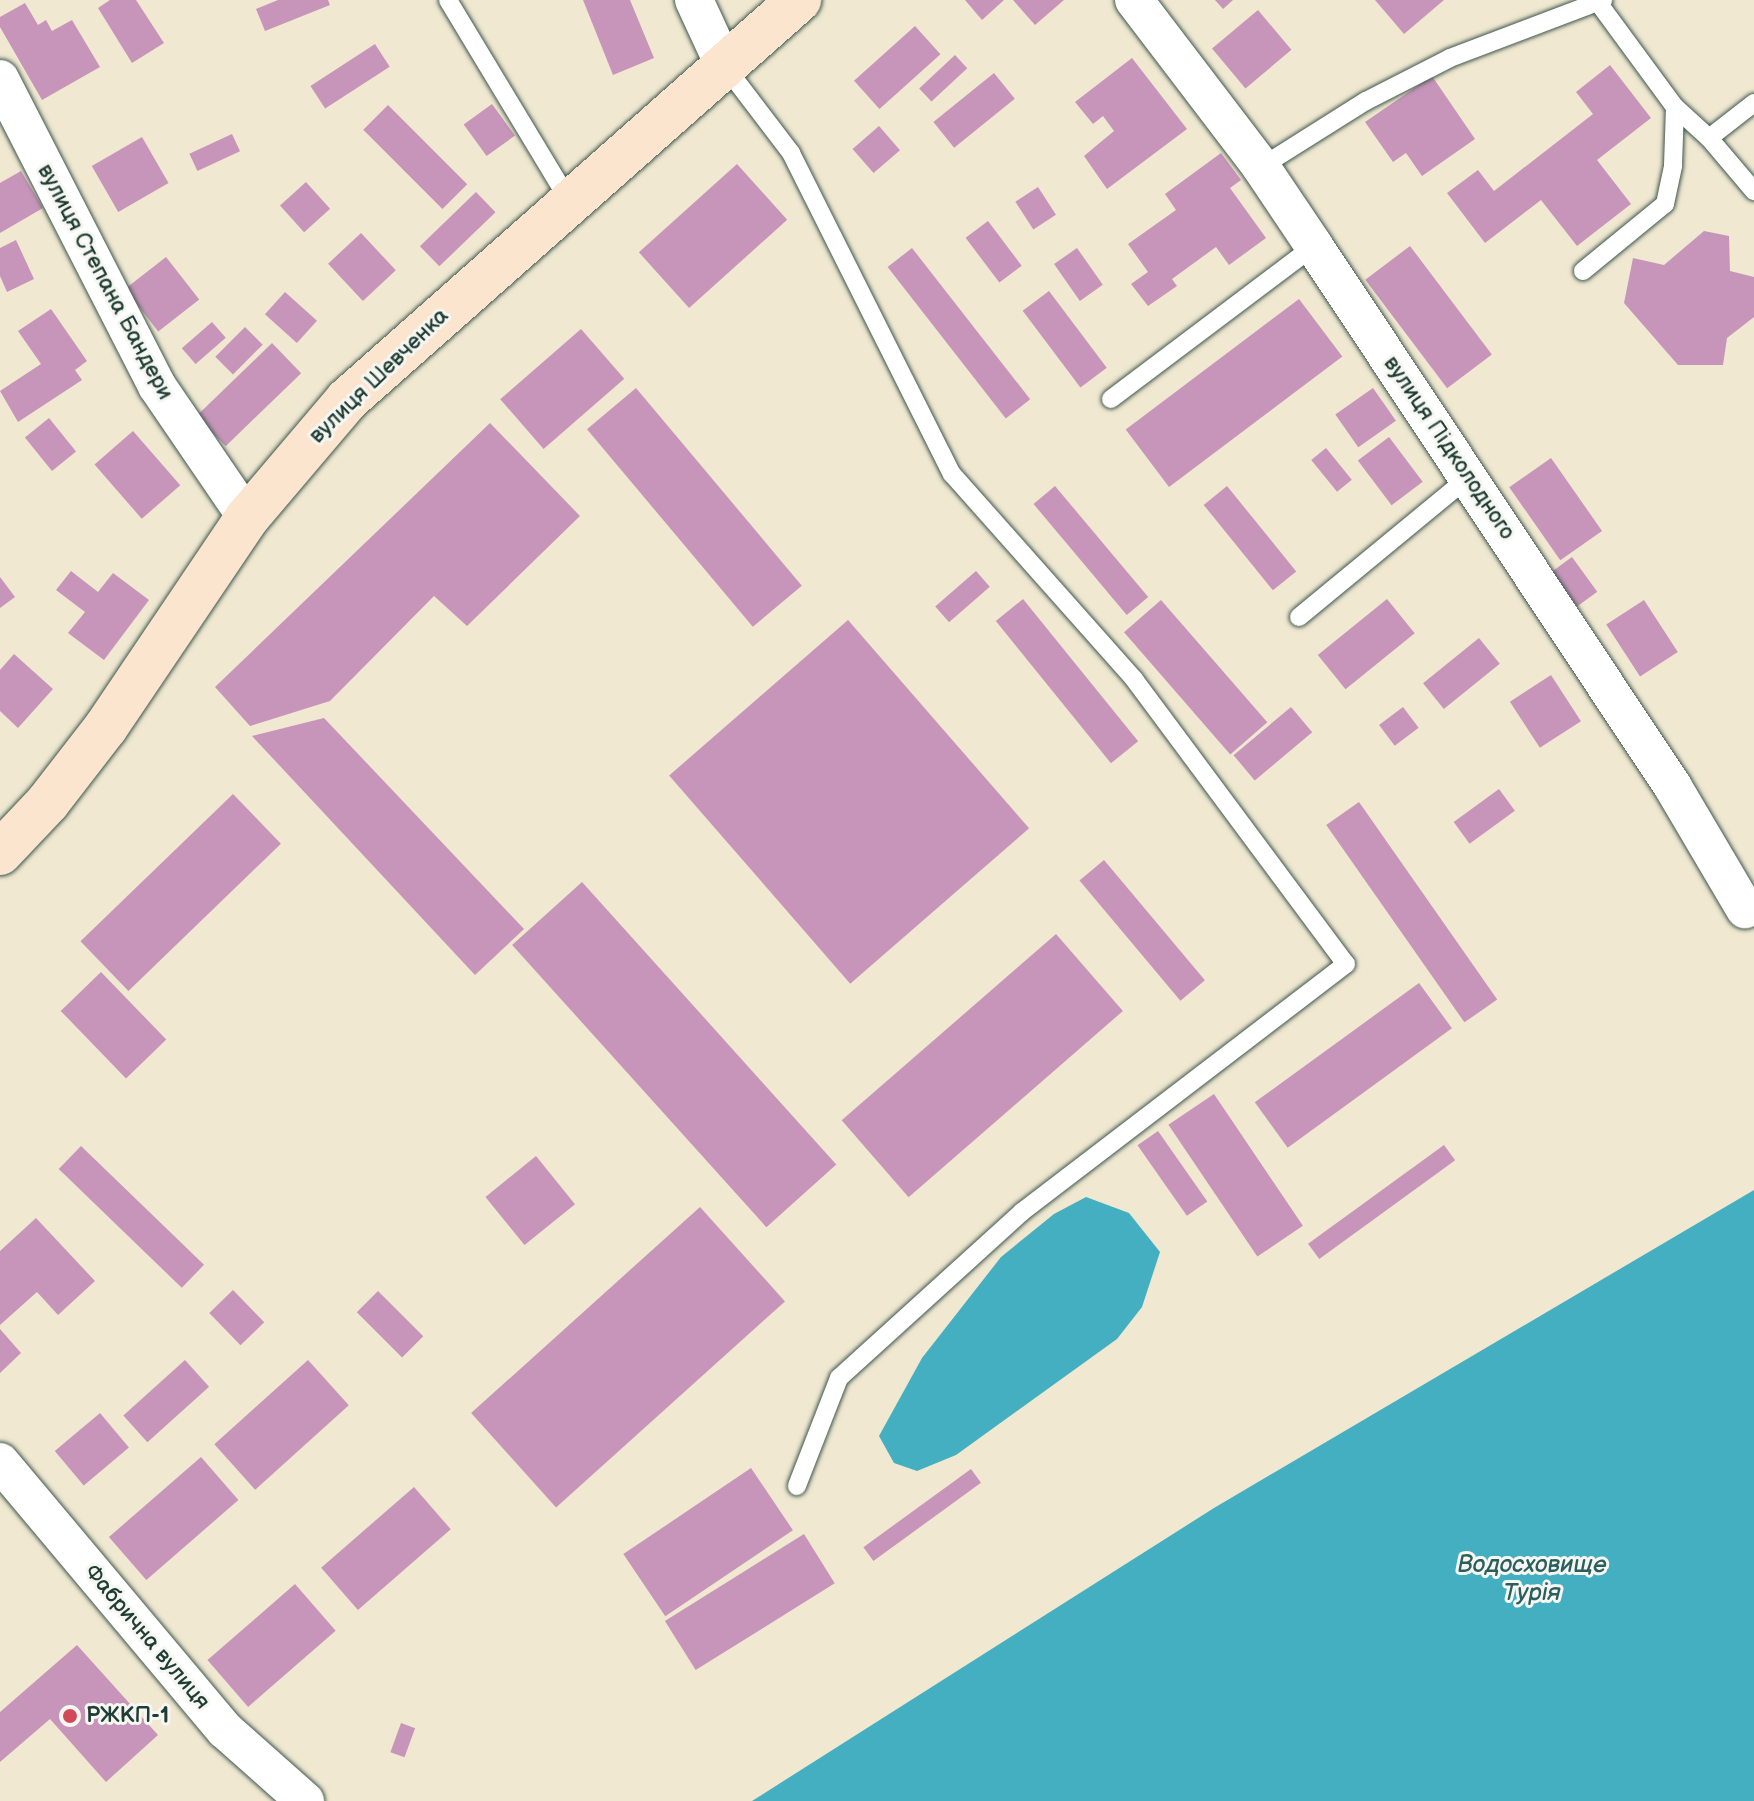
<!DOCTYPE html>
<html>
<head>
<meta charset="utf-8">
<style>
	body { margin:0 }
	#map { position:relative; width:1754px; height:1801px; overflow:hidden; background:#f0e8d1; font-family:"Balsamiq Sans",sans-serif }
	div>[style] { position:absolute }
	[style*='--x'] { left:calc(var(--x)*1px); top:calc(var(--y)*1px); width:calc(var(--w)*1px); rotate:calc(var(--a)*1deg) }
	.water>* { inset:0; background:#43afc1 }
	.building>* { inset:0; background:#c795ba; transform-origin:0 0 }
	.roads { filter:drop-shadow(0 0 2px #3e574c) drop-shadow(0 0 2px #3e574c) }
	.lane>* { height:18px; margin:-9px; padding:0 9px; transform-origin:9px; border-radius:9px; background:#fff }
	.street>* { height:38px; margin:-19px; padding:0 19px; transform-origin:19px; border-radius:19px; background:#fff }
	.secondary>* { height:44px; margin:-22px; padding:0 22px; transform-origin:22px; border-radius:22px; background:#fce5cf }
	.dots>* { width:22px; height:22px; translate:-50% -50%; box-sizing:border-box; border:4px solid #f6f6f2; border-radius:50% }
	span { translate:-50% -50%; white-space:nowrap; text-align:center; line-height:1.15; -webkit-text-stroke:6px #f6f6f2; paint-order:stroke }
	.street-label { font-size:22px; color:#1f3d34 }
	.poi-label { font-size:22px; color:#1f3d34; font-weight:700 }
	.left { translate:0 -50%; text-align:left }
	.water-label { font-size:24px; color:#2a5f5e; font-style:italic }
</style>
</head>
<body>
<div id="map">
	<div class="water">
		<i style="clip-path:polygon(1754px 1190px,1754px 1801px,752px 1801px,1214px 1508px)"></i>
		<i style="clip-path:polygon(1086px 1197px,1129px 1213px,1160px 1252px,1142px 1307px,1117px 1339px,956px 1455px,917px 1471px,894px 1463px,879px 1436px,922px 1358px,1001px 1257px,1054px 1214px)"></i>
	</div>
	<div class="building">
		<i style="clip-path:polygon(110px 0,136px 0,164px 43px,132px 63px,98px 8px)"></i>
		<i style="clip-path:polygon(278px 0,328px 0,330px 5px,265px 31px,256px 9px)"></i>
		<i style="clip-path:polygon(583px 0,630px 0,654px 58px,613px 75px)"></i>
		<i style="clip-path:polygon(965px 0,1004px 0,982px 20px)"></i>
		<i style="clip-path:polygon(1013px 0,1064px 0,1035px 25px)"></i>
		<i style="clip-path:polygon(1215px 0,1233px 0,1223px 9px)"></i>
		<i style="clip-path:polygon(1375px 0,1444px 0,1404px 34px)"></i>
		<i style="clip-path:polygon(25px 3px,38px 25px,46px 20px,52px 31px,72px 20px,100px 67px,42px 100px,0 27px,0 17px)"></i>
		<i style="left:1258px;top:10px;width:52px;height:60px;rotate:50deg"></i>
		<i style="left:915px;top:26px;width:38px;height:82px;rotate:48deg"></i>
		<i style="left:375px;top:44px;width:27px;height:77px;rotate:57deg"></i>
		<i style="left:955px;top:55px;width:18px;height:49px;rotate:47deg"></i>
		<i style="clip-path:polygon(1132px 58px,1187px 129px,1107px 189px,1084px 156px,1114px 131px,1103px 116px,1093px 124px,1075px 102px)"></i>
		<i style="clip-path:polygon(1610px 65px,1651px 118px,1597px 160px,1631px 204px,1577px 246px,1541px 200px,1485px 243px,1447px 193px,1478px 170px,1494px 191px,1593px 114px,1576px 92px)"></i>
		<i style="left:994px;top:73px;width:33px;height:78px;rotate:51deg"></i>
		<i style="clip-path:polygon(1432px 76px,1475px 139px,1422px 176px,1406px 153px,1393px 162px,1365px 122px)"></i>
		<i style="left:492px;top:104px;width:39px;height:35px;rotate:54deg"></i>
		<i style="left:388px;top:105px;width:112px;height:35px;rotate:45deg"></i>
		<i style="left:879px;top:126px;width:32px;height:35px;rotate:49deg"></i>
		<i style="left:232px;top:134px;width:19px;height:47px;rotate:65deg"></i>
		<i style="left:142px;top:137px;width:53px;height:58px;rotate:60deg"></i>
		<i style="clip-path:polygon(1221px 153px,1241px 180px,1230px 188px,1266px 238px,1229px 265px,1216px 247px,1172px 279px,1177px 286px,1148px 306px,1131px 284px,1148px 272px,1128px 244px,1176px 210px,1165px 194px)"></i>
		<i style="left:737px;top:164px;width:75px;height:132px;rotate:48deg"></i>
		<i style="clip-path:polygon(21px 171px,43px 208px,0 233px,0 183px)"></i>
		<i style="left:306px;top:182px;width:36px;height:35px;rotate:48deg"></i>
		<i style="left:1038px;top:187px;width:33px;height:27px;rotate:57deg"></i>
		<i style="left:476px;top:192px;width:28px;height:78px;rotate:46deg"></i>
		<i style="left:988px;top:221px;width:56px;height:28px;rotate:53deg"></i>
		<i style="clip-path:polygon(1704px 231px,1729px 236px,1730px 271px,1754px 277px,1754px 317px,1727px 338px,1723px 365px,1678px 365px,1624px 303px,1633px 258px,1664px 265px)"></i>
		<i style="left:361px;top:233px;width:51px;height:45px;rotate:47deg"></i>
		<i style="clip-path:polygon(16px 240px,34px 279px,7px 292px,0 276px,0 248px)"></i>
		<i style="left:1410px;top:246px;width:136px;height:56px;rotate:53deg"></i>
		<i style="left:912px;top:248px;width:192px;height:31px;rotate:52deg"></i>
		<i style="left:1077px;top:248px;width:45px;height:28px;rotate:55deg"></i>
		<i style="left:166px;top:257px;width:54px;height:52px;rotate:52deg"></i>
		<i style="left:1049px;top:291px;width:96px;height:33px;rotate:53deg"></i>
		<i style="left:285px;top:292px;width:43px;height:30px;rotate:42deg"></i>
		<i style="left:1299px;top:299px;width:72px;height:217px;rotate:53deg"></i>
		<i style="clip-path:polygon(51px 309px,87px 361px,75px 370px,82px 380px,18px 422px,0 391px,41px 364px,18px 331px)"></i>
		<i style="left:212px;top:322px;width:21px;height:40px;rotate:49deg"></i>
		<i style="left:245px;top:327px;width:25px;height:42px;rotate:45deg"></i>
		<i style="left:581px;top:329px;width:66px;height:107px;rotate:49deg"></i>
		<i style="left:272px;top:343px;width:42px;height:105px;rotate:46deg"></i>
		<i style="left:636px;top:388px;width:258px;height:64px;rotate:50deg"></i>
		<i style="left:1373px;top:388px;width:40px;height:46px;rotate:55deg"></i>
		<i style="left:49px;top:418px;width:43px;height:31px;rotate:51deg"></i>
		<i style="clip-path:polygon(490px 423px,580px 516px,467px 626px,434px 596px,330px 701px,250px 726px,215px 687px)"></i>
		<i style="left:133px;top:431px;width:72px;height:51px;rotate:49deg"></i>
		<i style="left:1389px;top:437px;width:56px;height:39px;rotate:53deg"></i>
		<i style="left:1326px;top:448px;width:41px;height:19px;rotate:51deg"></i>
		<i style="left:1551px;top:458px;width:89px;height:51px;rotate:55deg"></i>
		<i style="left:1055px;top:486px;width:145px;height:28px;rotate:50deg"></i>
		<i style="left:1227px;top:486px;width:110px;height:30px;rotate:51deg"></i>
		<i style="left:1572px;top:557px;width:43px;height:25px;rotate:54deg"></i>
		<i style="clip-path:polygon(71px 571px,98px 592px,113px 573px,149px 600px,104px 660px,68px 633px,85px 612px,56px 590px)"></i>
		<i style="left:976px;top:571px;width:21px;height:54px;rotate:49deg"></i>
		<i style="clip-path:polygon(0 577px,15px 597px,0 608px)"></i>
		<i style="left:1023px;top:599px;width:183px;height:35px;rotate:51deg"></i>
		<i style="left:1387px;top:599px;width:44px;height:89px;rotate:51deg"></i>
		<i style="left:1161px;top:600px;width:162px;height:49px;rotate:49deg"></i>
		<i style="left:1644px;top:600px;width:62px;height:45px;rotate:57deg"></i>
		<i style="left:848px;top:620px;width:276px;height:237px;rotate:49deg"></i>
		<i style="left:1479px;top:638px;width:33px;height:72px;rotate:51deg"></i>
		<i style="clip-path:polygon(14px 654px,53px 689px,18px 728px,0 711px,0 670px)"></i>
		<i style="left:1551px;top:675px;width:55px;height:49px;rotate:57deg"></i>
		<i style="left:1291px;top:707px;width:33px;height:75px;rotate:50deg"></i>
		<i style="left:1403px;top:707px;width:26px;height:30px;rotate:53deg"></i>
		<i style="clip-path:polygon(324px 718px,524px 929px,475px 975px,252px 736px)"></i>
		<i style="left:1499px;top:789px;width:27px;height:56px;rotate:54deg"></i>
		<i style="left:233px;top:794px;width:69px;height:212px;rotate:46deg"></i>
		<i style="left:1359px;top:802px;width:241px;height:40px;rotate:55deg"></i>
		<i style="left:1104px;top:860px;width:157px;height:32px;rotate:50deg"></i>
		<i style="left:582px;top:882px;width:380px;height:94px;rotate:48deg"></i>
		<i style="left:1056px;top:934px;width:102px;height:284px;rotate:49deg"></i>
		<i style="left:101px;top:972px;width:94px;height:56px;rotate:46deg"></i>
		<i style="left:1419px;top:983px;width:56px;height:203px;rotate:54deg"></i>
		<i style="left:1214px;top:1094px;width:159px;height:55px;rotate:56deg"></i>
		<i style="left:1158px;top:1131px;width:86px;height:25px;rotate:55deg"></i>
		<i style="left:1444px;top:1145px;width:19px;height:168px;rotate:54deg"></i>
		<i style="left:81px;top:1146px;width:171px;height:32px;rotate:44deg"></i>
		<i style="left:536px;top:1156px;width:62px;height:65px;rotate:51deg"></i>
		<i style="left:700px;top:1207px;width:127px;height:308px;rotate:48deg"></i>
		<i style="clip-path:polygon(36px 1218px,95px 1281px,58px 1315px,37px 1292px,0 1325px,0 1251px)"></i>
		<i style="left:233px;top:1290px;width:45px;height:33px;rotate:46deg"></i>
		<i style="left:378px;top:1291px;width:64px;height:30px;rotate:45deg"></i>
		<i style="clip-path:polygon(0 1329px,21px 1353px,0 1373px)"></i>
		<i style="left:185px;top:1360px;width:36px;height:83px;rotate:48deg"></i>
		<i style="left:308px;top:1360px;width:61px;height:126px;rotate:48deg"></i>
		<i style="left:100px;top:1413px;width:45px;height:59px;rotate:50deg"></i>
		<i style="left:201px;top:1457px;width:57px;height:122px;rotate:49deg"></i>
		<i style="left:751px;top:1468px;width:75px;height:154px;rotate:56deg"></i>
		<i style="left:971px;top:1469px;width:17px;height:133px;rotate:54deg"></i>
		<i style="left:414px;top:1487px;width:56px;height:123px;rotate:49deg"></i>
		<i style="left:804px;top:1534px;width:58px;height:164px;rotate:58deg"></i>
		<i style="left:295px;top:1584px;width:62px;height:116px;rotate:49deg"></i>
		<i style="clip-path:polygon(77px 1645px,158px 1735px,106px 1782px,50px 1719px,0 1762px,0 1712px)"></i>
		<i style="left:401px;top:1723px;width:15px;height:31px;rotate:20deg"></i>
	</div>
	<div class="roads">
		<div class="lane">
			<i style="--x:448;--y:0;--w:236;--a:58.9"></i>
			<i style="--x:1597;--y:1;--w:132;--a:53.7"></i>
			<i style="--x:1675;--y:107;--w:46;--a:42.4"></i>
			<i style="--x:1709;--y:138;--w:70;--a:49.7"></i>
			<i style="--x:724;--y:65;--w:111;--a:52.7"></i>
			<i style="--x:791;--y:153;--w:359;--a:63.4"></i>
			<i style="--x:952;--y:474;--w:274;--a:48.4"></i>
			<i style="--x:1134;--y:679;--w:355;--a:53.4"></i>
			<i style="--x:1346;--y:964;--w:408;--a:142.6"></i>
			<i style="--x:1022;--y:1212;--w:247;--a:137.8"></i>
			<i style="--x:839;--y:1378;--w:116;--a:111.3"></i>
			<i style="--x:1709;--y:138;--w:57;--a:-37.9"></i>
			<i style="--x:1261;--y:167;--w:124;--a:-32.2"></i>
			<i style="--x:1366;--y:101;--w:94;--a:-27.1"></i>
			<i style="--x:1450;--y:58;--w:164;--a:-20.8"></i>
			<i style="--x:1583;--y:271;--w:106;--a:-39.3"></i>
			<i style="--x:1665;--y:204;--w:40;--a:-78"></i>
			<i style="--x:1673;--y:165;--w:58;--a:-88"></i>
			<i style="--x:1111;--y:399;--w:254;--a:-37"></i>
			<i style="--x:1299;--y:617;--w:220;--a:-39.5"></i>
		</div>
		<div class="street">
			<i style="--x:694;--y:0;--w:72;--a:65.2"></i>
			<i style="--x:1134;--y:0;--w:210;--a:52.7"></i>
			<i style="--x:1261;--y:167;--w:95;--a:56.1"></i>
			<i style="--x:1314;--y:246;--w:649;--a:56.43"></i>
			<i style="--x:1673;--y:787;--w:142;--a:59.5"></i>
			<i style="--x:0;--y:79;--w:345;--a:62.9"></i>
			<i style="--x:157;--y:386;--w:160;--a:55.7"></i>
			<i style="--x:0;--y:1462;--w:350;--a:50"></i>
			<i style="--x:225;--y:1730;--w:107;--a:41.6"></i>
		</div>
		<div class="secondary">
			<i style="--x:0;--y:853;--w:70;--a:-46.7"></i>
			<i style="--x:48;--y:802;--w:95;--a:-52.3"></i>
			<i style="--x:106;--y:727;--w:252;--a:-56"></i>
			<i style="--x:247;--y:518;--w:155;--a:-49.7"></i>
			<i style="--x:347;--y:400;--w:604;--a:-41.51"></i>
		</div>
	</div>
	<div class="dots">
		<i style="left:70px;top:1716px;background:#d1495b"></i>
	</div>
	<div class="street-label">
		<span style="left:105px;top:282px;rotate:62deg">вулиця Степана Бандери</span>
		<span style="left:379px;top:376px;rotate:-44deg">вулиця Шевченка</span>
		<span style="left:1449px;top:448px;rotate:56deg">вулиця Підколодного</span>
		<span style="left:147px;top:1637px;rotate:50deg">Фабрична вулиця</span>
	</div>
	<div class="poi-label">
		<span class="left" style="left:86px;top:1716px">РЖКП-1</span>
	</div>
	<div class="water-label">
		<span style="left:1532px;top:1579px">Водосховище<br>Турія</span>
	</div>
</div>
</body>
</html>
